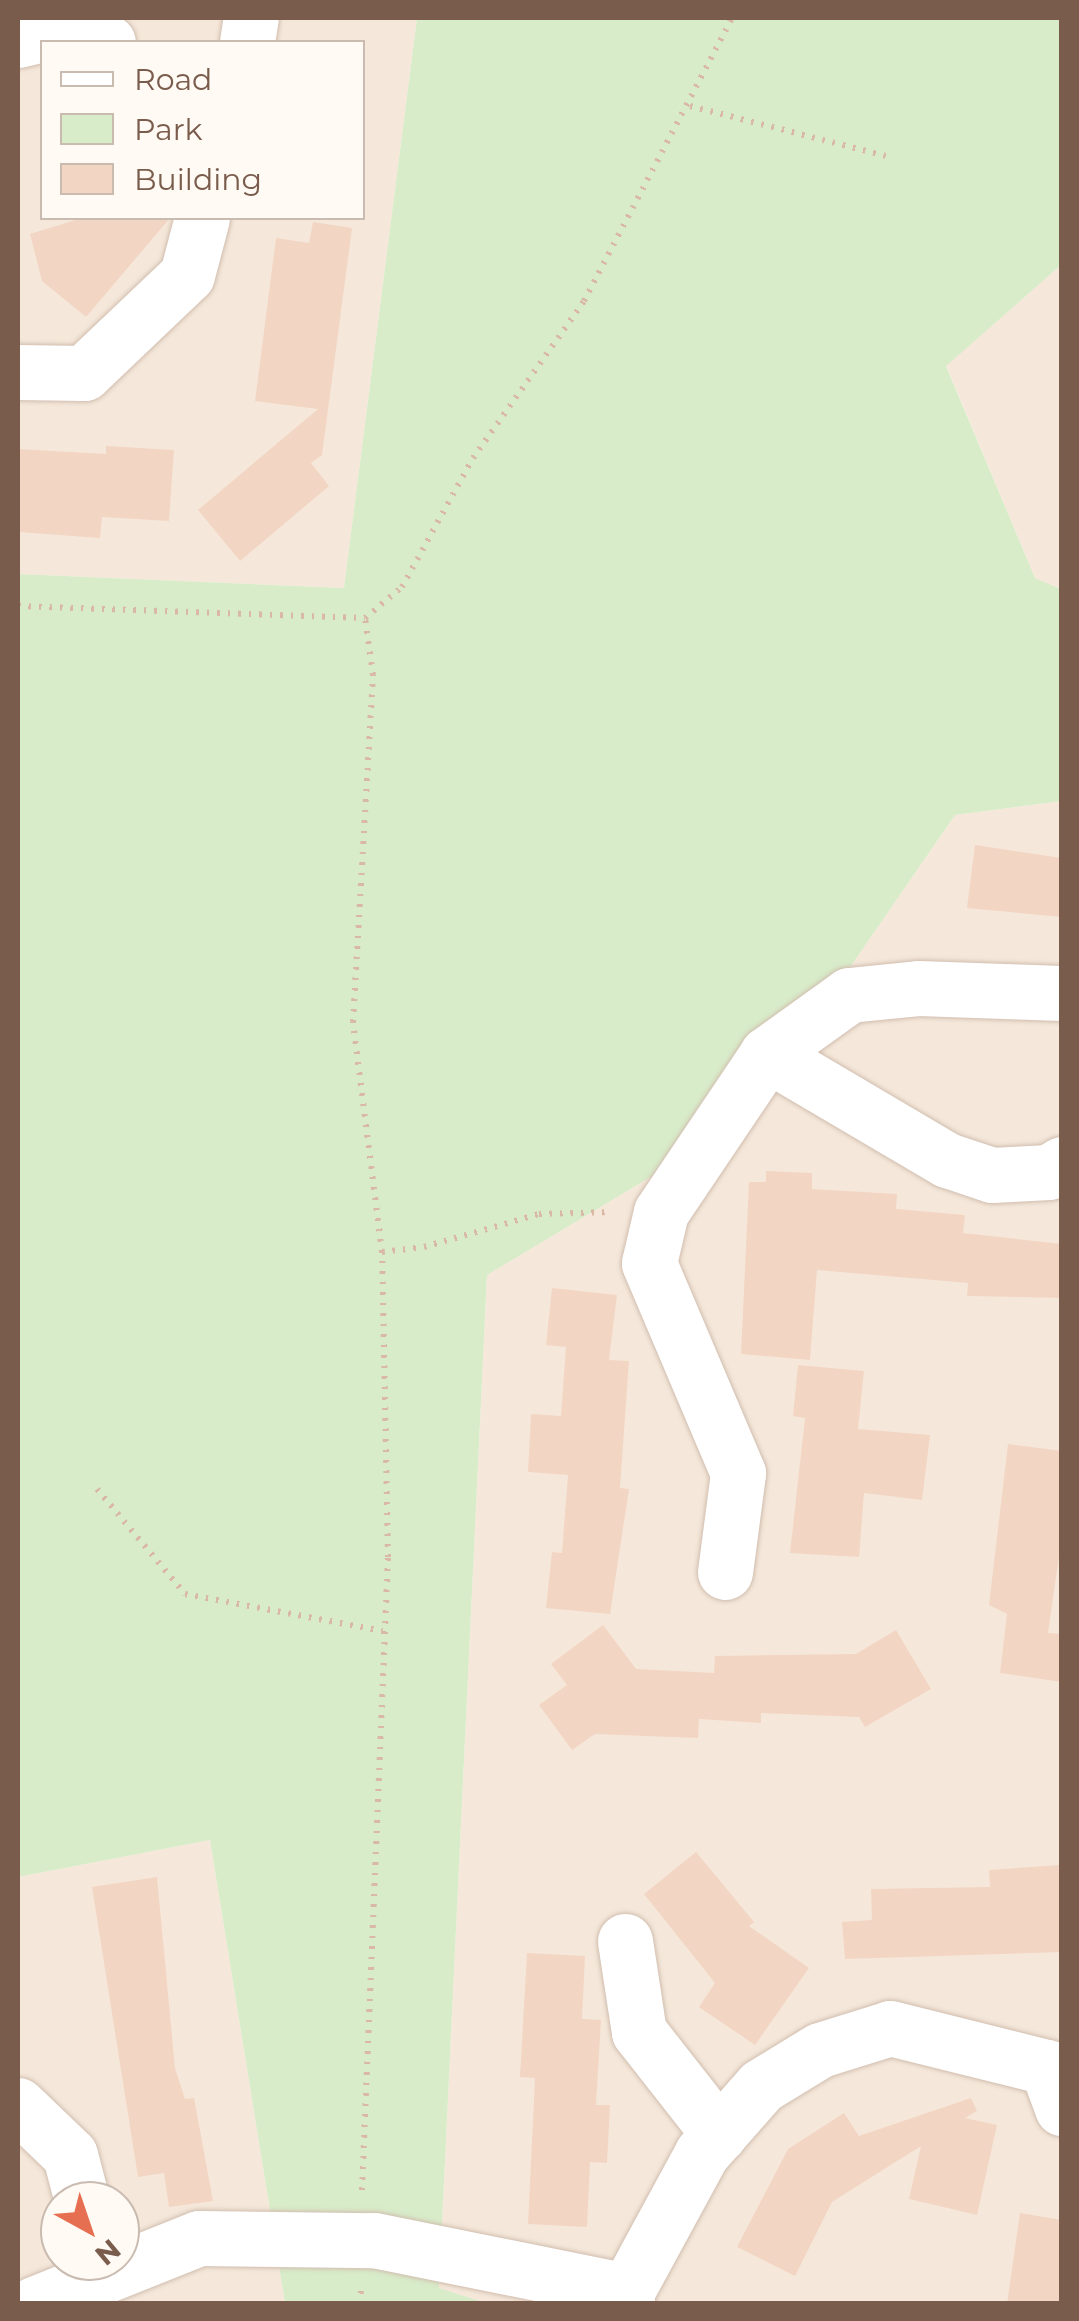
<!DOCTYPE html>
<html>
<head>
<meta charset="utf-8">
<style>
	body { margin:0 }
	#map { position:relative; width:1079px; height:2321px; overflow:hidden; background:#fdf6ec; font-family:Montserrat,sans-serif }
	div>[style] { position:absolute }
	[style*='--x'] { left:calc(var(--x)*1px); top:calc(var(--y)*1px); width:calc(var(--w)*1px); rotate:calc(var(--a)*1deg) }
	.residential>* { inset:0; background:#f5e8da }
	.green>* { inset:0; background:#d8ecc9 }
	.building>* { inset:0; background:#f3d5c3 }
	.path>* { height:6px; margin-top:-3px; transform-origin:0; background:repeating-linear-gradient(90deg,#d9b8a5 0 2.5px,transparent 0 10.5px) }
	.roads { filter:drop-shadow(0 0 2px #d1beb0) drop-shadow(0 0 2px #d1beb0) }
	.minor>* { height:55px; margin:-27.5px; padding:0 27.5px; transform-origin:27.5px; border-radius:27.5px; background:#fff }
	span { translate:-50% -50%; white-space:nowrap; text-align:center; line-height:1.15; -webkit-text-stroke:8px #fffaf3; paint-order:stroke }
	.frame { position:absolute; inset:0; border:20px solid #7a5c4d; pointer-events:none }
	.legend { position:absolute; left:40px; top:40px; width:325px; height:180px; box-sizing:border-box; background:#fffaf3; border:2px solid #cabbb1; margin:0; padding:12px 18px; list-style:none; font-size:30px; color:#7a5c4d }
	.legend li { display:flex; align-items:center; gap:20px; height:50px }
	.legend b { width:50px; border:2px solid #cabbb1 }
	.north { position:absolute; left:40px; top:2181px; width:100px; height:100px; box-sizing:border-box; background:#fffaf3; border:2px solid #cabbb1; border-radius:50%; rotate:140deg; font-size:28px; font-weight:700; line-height:40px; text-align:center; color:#7a5c4d }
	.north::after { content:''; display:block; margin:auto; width:35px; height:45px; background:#e76f51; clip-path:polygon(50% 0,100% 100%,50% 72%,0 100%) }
</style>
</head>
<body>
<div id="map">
	<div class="residential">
		<i style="clip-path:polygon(evenodd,18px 18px,417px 18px,344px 588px,18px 574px,18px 18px,42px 42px,362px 42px,362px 218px,42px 218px,42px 42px)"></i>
		<i style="clip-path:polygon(1061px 265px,1061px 589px,1035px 578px,946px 365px)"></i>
		<i style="clip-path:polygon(1061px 801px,1061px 2303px,486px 2304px,439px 2289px,487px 1275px,744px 1121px,955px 815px)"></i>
		<i style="clip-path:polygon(evenodd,210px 1840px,285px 2303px,18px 2304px,18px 1877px,210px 1840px,60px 2201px,120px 2201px,120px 2261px,60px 2261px,60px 2201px)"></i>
	</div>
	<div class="green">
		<i style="clip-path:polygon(417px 18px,1061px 18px,1061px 265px,946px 366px,1035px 578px,1061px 589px,1061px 801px,955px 815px,744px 1121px,487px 1275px,439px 2288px,486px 2303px,285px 2303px,210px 1840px,18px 1877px,18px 574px,344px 588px)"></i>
	</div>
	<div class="building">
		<i style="clip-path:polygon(82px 218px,170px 218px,86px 317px,42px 281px,30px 234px)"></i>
		<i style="clip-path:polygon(313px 222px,352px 228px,322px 455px,311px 463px,329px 486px,240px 561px,198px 510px,318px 409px,255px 401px,276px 238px,309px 243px)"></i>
		<i style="clip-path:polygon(106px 446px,174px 450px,169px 521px,102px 517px,100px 538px,19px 532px,18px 449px,106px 454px)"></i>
		<i style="clip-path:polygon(975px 845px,1062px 858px,1062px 917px,967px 908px)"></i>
		<i style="clip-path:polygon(766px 1171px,812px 1173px,812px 1189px,897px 1194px,896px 1209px,965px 1215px,963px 1233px,1062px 1244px,1062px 1298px,967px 1296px,968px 1283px,817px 1270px,810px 1360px,741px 1354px,749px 1182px,766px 1182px)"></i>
		<i style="clip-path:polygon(552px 1288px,617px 1295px,609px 1360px,629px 1361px,620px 1488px,629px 1489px,610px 1614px,546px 1608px,552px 1552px,562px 1553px,568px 1475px,528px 1472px,531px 1414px,561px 1416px,566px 1347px,546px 1345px)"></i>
		<i style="clip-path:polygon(798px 1365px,864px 1371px,858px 1429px,930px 1435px,922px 1500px,864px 1493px,859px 1557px,790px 1553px,805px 1418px,793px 1416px)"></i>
		<i style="clip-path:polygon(1008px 1444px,1062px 1451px,1062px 1536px,1048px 1633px,1062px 1634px,1062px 1682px,1000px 1673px,1007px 1614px,989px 1605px)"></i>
		<i style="clip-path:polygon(603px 1625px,636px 1669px,714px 1673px,715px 1656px,856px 1654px,896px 1630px,931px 1689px,865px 1727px,859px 1717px,761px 1713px,761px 1723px,699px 1719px,698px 1738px,595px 1734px,572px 1750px,539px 1705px,567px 1685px,551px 1664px)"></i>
		<i style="clip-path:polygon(696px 1852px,754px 1922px,749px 1926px,809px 1968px,755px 2045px,699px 2007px,715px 1983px,644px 1894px)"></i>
		<i style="clip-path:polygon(1059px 1865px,1062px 1952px,845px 1959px,842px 1922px,872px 1920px,871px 1889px,990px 1887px,989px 1870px)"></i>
		<i style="clip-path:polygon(157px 1877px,175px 2068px,185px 2099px,194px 2098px,213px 2201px,169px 2207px,164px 2173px,138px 2177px,92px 1887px)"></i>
		<i style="clip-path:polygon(527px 1953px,585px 1956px,582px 2019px,601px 2020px,596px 2105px,610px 2105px,607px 2163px,590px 2162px,587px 2227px,528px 2224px,535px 2078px,520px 2077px)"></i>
		<i style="clip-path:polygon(971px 2098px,977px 2111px,965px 2118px,997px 2125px,977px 2215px,909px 2199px,921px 2146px,832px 2202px,795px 2276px,737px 2247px,788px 2149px,844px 2113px,859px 2136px)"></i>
		<i style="clip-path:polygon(1020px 2213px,1062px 2220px,1062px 2304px,1007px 2304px)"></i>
	</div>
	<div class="path">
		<i style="--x:690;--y:106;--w:202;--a:14.3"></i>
		<i style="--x:18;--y:606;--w:347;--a:2"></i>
		<i style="--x:382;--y:1252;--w:42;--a:-6.8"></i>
		<i style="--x:424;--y:1247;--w:120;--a:-16"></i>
		<i style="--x:539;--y:1214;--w:71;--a:-1.6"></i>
		<i style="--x:97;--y:1489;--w:137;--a:50"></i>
		<i style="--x:185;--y:1594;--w:201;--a:10.6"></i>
		<i style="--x:362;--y:2190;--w:634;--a:-87.65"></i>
		<i style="--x:388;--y:1557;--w:305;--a:-91.1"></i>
		<i style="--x:382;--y:1252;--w:232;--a:-97.2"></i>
		<i style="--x:353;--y:1022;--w:348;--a:-86.7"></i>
		<i style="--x:373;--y:675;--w:58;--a:-98"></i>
		<i style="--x:365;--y:618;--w:48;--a:-40"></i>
		<i style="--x:402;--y:587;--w:147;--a:-61.2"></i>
		<i style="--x:473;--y:458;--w:192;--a:-54.7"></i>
		<i style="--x:584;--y:301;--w:319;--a:-62.4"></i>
		<i style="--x:360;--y:2304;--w:16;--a:-86"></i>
	</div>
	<div class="roads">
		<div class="minor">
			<i style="--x:18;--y:40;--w:56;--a:-13.5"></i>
			<i style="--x:72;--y:27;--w:39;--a:23"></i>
			<i style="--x:247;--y:42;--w:24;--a:-81"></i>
			<i style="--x:18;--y:372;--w:66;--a:0.9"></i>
			<i style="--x:84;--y:373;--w:142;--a:-43.6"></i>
			<i style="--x:187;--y:275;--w:59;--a:-75.3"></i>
			<i style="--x:767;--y:1054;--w:209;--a:30.5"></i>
			<i style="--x:947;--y:1160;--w:47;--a:18.4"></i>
			<i style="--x:992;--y:1175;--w:57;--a:-3"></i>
			<i style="--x:1049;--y:1172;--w:15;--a:-32"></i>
			<i style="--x:725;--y:1572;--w:100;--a:-82.5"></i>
			<i style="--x:738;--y:1473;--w:228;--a:-113"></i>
			<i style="--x:649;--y:1263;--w:52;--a:-76.8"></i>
			<i style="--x:661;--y:1212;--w:190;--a:-56.1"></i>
			<i style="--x:767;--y:1054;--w:101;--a:-35.7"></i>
			<i style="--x:849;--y:995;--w:69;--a:-5.8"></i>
			<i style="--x:918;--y:988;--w:144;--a:2"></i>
			<i style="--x:625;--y:1941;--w:92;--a:81.3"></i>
			<i style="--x:639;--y:2032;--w:130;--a:51.9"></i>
			<i style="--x:18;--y:2105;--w:72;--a:43.9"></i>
			<i style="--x:70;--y:2155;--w:48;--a:75.4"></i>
			<i style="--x:34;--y:2304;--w:178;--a:-21.8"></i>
			<i style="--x:199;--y:2238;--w:175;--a:0.7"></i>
			<i style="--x:374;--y:2240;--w:258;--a:11.4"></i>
			<i style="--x:627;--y:2304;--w:13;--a:-90"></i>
			<i style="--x:627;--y:2291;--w:157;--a:-61.5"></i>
			<i style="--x:702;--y:2153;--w:89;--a:-48.6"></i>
			<i style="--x:761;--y:2086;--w:69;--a:-31.4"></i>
			<i style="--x:820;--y:2050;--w:73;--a:-17.4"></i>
			<i style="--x:890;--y:2028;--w:162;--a:14"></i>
			<i style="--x:1047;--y:2067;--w:44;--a:69.9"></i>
		</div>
	</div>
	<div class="frame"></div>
	<ul class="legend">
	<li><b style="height:12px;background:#fff"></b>Road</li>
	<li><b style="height:28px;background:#d8ecc9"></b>Park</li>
	<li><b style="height:28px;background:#f3d5c3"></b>Building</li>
	</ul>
	<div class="north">N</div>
</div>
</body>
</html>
